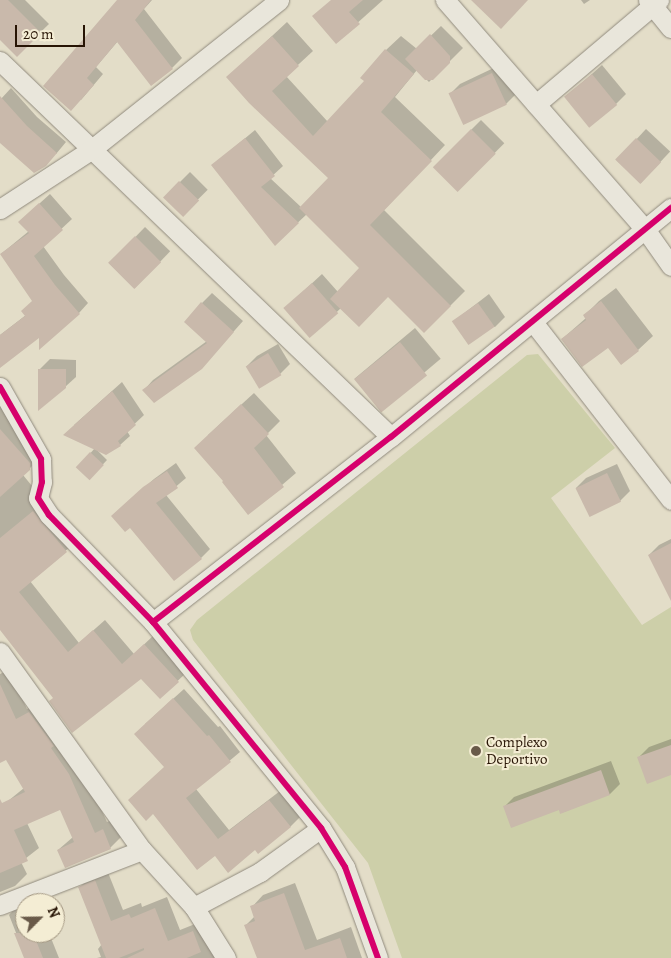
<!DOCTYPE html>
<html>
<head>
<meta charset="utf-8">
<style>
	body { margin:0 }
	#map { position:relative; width:671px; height:958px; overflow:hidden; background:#e3ddc8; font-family:Alegreya,serif }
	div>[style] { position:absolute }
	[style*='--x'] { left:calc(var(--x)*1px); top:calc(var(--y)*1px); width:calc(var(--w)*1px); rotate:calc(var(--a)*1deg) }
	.green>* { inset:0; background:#cdcfa9 }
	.shadow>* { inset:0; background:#0003; transform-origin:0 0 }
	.building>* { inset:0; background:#c9b9ab; transform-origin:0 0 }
	.roads { filter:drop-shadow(0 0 1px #908a7d) drop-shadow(0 0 1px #908a7d) }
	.minor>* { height:19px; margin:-9.5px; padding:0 9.5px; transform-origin:9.5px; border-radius:9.5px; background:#e9e6db }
	.cycleway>* { height:6px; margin:-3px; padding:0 3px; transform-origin:3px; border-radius:3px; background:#d6006c }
	.dots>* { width:14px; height:14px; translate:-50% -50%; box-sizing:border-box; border:2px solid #f4edd4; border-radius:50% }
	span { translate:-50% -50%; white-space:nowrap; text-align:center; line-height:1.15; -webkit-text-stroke:4px #f4edd4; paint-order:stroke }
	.poi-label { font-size:15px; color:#271404 }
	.left { translate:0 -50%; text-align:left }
	.north { position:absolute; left:15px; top:893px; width:50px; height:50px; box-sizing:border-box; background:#f4edd4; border:1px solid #a29681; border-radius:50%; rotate:67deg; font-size:14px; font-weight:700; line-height:20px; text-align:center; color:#271404 }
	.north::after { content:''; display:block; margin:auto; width:18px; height:22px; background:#695a49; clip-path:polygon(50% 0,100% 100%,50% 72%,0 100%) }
	.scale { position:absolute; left:15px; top:25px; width:70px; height:22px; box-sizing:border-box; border:2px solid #271404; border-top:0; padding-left:6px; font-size:15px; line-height:18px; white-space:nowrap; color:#271404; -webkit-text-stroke:4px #f4edd4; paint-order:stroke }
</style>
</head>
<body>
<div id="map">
	<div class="green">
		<i style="clip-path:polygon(538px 354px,615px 448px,551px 498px,642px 625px,671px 607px,671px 958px,402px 958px,368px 863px,193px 640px,190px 630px,197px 620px,527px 355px)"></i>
	</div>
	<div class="shadow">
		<i style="clip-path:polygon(0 0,25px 0,49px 24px,17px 55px,0 38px)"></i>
		<i style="clip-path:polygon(119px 0,152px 0,144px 9px,182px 58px,172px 68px,118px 41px,96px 67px,103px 74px,81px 100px,45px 86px)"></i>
		<i style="clip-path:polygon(331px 0,383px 0,336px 42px)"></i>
		<i style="clip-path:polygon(581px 0,590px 0,584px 4px)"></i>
		<i style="clip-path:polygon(287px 22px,313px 51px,286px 76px,328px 122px,366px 81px,386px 50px,401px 36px,417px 49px,441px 26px,463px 48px,429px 82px,417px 70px,395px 97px,445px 145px,384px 210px,465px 291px,424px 332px,388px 295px,341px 308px,310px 337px,295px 299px,322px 274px,338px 292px,361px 268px,307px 214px,275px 244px,213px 165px,255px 130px,283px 166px,270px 178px,301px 207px,330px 178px,243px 63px)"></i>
		<i style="clip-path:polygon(502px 64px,516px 94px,506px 104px,450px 94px,460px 84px)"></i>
		<i style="clip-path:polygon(602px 65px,626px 94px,616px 104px,566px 97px)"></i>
		<i style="clip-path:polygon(11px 88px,37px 117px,66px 142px,56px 154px,0 142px,0 100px)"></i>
		<i style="left:481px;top:120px;width:33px;height:66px;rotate:45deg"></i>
		<i style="left:646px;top:129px;width:33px;height:43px;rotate:43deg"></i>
		<i style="left:190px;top:172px;width:25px;height:36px;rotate:45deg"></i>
		<i style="clip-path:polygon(50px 194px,72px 219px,43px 246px,64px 275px,88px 303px,79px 313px,0 359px,0 335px,26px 315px,33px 300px,1px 254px,29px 231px,30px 212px)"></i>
		<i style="left:145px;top:227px;width:35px;height:51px;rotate:44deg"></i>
		<i style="clip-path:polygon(616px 288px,653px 336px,638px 350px,562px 339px,586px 318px,585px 315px,599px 301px)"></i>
		<i style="clip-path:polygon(212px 293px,243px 321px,211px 357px,144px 390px,153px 380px,207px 341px,202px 303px)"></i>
		<i style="clip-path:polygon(489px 294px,505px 317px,495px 327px,454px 321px)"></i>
		<i style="left:415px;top:328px;width:40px;height:79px;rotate:50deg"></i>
		<i style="clip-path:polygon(278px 344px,290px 364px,280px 374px,247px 366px,257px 356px)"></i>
		<i style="clip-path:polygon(50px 359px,76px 360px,76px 377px,65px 387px,40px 369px)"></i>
		<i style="clip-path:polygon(122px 382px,144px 415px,127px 431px,130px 436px,120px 445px,97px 450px,107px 460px,90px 478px,78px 467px,95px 448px,74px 425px)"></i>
		<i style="clip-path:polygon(0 392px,40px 458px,23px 475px,77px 541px,30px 581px,79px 643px,105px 620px,134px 654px,155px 634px,189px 670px,160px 698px,141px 678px,54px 697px,0 627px)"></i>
		<i style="clip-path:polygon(254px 393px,280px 421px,266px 435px,296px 473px,248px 514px,208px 435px)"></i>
		<i style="clip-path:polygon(176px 463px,186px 478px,166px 495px,210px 549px,201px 558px,122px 507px,154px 479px)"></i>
		<i style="clip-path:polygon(617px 464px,630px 491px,620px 501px,576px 488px,586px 478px)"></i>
		<i style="clip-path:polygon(671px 539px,671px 590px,649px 555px,659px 545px)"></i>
		<i style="clip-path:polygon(9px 670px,27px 709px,41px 702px,80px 763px,107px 822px,114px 819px,121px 837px,110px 848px,58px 850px,73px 837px,60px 808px,27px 823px,39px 848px,21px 862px,27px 874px,15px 886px,0 892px,0 830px,8px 801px,24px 788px,7px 758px,0 761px,0 674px)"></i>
		<i style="clip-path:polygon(184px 689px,218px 727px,220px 726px,240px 752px,196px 789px,229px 830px,280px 791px,300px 817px,290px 827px,255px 849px,228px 871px,165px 767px,145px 724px)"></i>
		<i style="clip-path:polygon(671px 739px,671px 773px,639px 757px,649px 747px)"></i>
		<i style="clip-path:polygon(611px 761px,620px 784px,610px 794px,561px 813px,559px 809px,504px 807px,514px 797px)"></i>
		<i style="clip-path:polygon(107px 870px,123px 910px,141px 903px,142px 907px,167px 897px,180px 930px,205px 920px,219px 958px,97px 958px,101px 957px,98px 949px,102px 944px,80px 887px,91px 876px)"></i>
		<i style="clip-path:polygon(295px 883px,317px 940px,351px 927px,362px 958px,265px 958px,246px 925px,255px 916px,252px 907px,263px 895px)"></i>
		<i style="clip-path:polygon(35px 897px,37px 903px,25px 903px,25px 933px,49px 933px,59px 958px,26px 958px,9px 915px,20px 903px)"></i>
	</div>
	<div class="building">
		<i style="clip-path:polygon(0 0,8px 0,41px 33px,17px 57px,0 40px)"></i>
		<i style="clip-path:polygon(117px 0,151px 0,135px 20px,173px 69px,151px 86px,117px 42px,87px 78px,94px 85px,71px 111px,43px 86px)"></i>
		<i style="clip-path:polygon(331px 0,363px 0,349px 12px,360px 24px,336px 44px,312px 16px)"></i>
		<i style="clip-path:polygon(471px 0,528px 0,501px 29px)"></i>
		<i style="clip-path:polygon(430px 34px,450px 56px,450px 63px,433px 80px,425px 80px,405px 59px)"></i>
		<i style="clip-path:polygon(272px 36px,299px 66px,272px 91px,313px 136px,364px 81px,360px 78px,385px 49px,414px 74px,381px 112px,432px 161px,370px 225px,451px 306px,424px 333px,388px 297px,359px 327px,330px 299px,359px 268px,299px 208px,328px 178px,249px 103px,226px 77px)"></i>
		<i style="left:492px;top:73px;width:35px;height:48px;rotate:65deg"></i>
		<i style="left:592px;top:74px;width:40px;height:36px;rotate:51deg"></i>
		<i style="clip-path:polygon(0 96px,27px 126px,57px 153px,46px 166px,34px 173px,0 143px)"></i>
		<i style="left:471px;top:129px;width:35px;height:54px;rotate:45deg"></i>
		<i style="clip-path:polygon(245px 138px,275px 176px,261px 187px,299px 223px,275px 246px,211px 165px)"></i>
		<i style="left:636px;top:138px;width:35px;height:30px;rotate:44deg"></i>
		<i style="left:179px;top:181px;width:28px;height:23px;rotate:44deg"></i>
		<i style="clip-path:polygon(39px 203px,63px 230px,34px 256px,55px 285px,80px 314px,39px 350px,39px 338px,0 368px,0 335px,25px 316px,21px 311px,32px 301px,0 254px,29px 233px,18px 222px)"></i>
		<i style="left:135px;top:236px;width:37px;height:38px;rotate:45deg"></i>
		<i style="left:312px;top:283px;width:40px;height:38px;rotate:49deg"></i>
		<i style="clip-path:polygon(601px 301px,639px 351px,621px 365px,608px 348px,582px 367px,561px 339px,586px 320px,583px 315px)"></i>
		<i style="clip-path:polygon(201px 302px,234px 332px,202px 369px,154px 403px,142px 390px,207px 343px,184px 322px)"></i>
		<i style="left:478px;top:303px;width:29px;height:32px;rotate:55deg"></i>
		<i style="left:400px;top:342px;width:43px;height:59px;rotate:51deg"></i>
		<i style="left:268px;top:353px;width:26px;height:26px;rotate:59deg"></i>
		<i style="clip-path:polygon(38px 369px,66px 369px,66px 388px,38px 411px)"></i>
		<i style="clip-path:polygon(112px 391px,136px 425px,118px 441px,121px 446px,106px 455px,63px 435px)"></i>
		<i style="clip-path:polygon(241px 404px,269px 434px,254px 448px,284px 487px,248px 515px,222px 482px,223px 481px,194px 448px)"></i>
		<i style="clip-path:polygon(0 429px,30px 463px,30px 470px,0 497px)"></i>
		<i style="left:90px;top:452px;width:19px;height:21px;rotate:43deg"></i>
		<i style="clip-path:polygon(167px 471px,178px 488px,156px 503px,202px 559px,174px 581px,130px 528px,125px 532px,111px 516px,143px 487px)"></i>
		<i style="left:607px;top:473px;width:32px;height:35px;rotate:64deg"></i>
		<i style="clip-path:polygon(33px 511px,67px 552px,19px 592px,68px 652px,93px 630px,122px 664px,144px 644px,179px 682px,160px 699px,141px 679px,72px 733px,49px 701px,53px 698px,0 630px,0 538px)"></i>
		<i style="clip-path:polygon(671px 543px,671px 601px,648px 555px)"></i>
		<i style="clip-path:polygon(0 684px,16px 719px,29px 712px,54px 746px,51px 748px,69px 774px,95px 833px,103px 829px,111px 849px,65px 868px,57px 850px,74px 842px,60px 810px,14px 830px,28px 861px,0 873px,0 799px,2px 803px,25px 792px,6px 760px,0 763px)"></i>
		<i style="clip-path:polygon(173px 698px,207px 736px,209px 735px,231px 762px,186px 798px,218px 839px,269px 800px,291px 827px,258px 854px,255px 850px,228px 873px,215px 856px,197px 870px,153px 814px,146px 821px,128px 800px,164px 767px,134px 734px)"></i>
		<i style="clip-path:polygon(671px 745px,671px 775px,647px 784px,637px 757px)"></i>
		<i style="clip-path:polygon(601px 770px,610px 795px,560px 814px,559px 810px,511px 828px,503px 806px)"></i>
		<i style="clip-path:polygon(95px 880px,111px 921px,129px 914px,131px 918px,155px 908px,168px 941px,193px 931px,201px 952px,187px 958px,127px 958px,144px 950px,144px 948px,119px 958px,106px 958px,78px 887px)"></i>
		<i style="clip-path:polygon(284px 893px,305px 950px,340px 938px,347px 958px,257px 958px,244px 925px,255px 921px,250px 906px)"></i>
		<i style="clip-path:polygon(14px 933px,33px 933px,43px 958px,24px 958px)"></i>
	</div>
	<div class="roads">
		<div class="minor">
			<i style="--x:445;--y:0;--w:304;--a:48.9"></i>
			<i style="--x:645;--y:229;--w:45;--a:54.9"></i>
			<i style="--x:648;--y:0;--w:36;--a:51"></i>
			<i style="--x:0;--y:61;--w:542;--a:43.88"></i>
			<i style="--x:536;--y:104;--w:161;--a:-40.2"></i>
			<i style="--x:0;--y:209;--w:110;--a:-33.1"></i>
			<i style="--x:92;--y:149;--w:239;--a:-38.5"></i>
			<i style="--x:533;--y:322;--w:225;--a:52.2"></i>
			<i style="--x:0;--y:387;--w:83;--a:60.3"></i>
			<i style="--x:41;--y:459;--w:23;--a:88"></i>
			<i style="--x:42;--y:482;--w:16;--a:104"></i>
			<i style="--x:38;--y:498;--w:20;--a:57"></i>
			<i style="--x:49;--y:515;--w:149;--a:45.8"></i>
			<i style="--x:153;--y:622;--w:266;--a:50.8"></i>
			<i style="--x:321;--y:828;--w:46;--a:58.4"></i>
			<i style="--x:345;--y:867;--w:97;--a:70.1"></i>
			<i style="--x:153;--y:622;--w:301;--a:-37.9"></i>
			<i style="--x:391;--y:437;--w:362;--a:-39.3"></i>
			<i style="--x:0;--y:652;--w:244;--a:54.4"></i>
			<i style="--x:142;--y:850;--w:77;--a:47.6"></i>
			<i style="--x:194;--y:907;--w:60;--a:57.9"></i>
			<i style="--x:0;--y:905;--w:152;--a:-21.2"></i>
			<i style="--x:194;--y:907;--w:75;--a:-27.9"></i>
			<i style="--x:260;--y:872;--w:75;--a:-35.8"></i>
		</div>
	</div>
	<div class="cycleway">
		<i style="--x:0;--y:387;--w:83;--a:60.3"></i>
		<i style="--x:41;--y:459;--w:23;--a:88"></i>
		<i style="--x:42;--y:482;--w:16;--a:104"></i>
		<i style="--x:38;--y:498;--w:20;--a:57"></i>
		<i style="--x:49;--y:515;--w:149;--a:45.8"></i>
		<i style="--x:153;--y:622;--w:266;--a:50.8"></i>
		<i style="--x:321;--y:828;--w:46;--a:58.4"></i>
		<i style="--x:345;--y:867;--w:97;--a:70.1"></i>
		<i style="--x:153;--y:622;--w:301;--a:-37.9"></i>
		<i style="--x:391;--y:437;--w:362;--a:-39.3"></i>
	</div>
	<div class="dots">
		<i style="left:476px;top:751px;background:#695a49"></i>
	</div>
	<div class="poi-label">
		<span class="left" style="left:486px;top:751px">Complexo<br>Deportivo</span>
	</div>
	<div class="north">N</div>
	<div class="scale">20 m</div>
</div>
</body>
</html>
